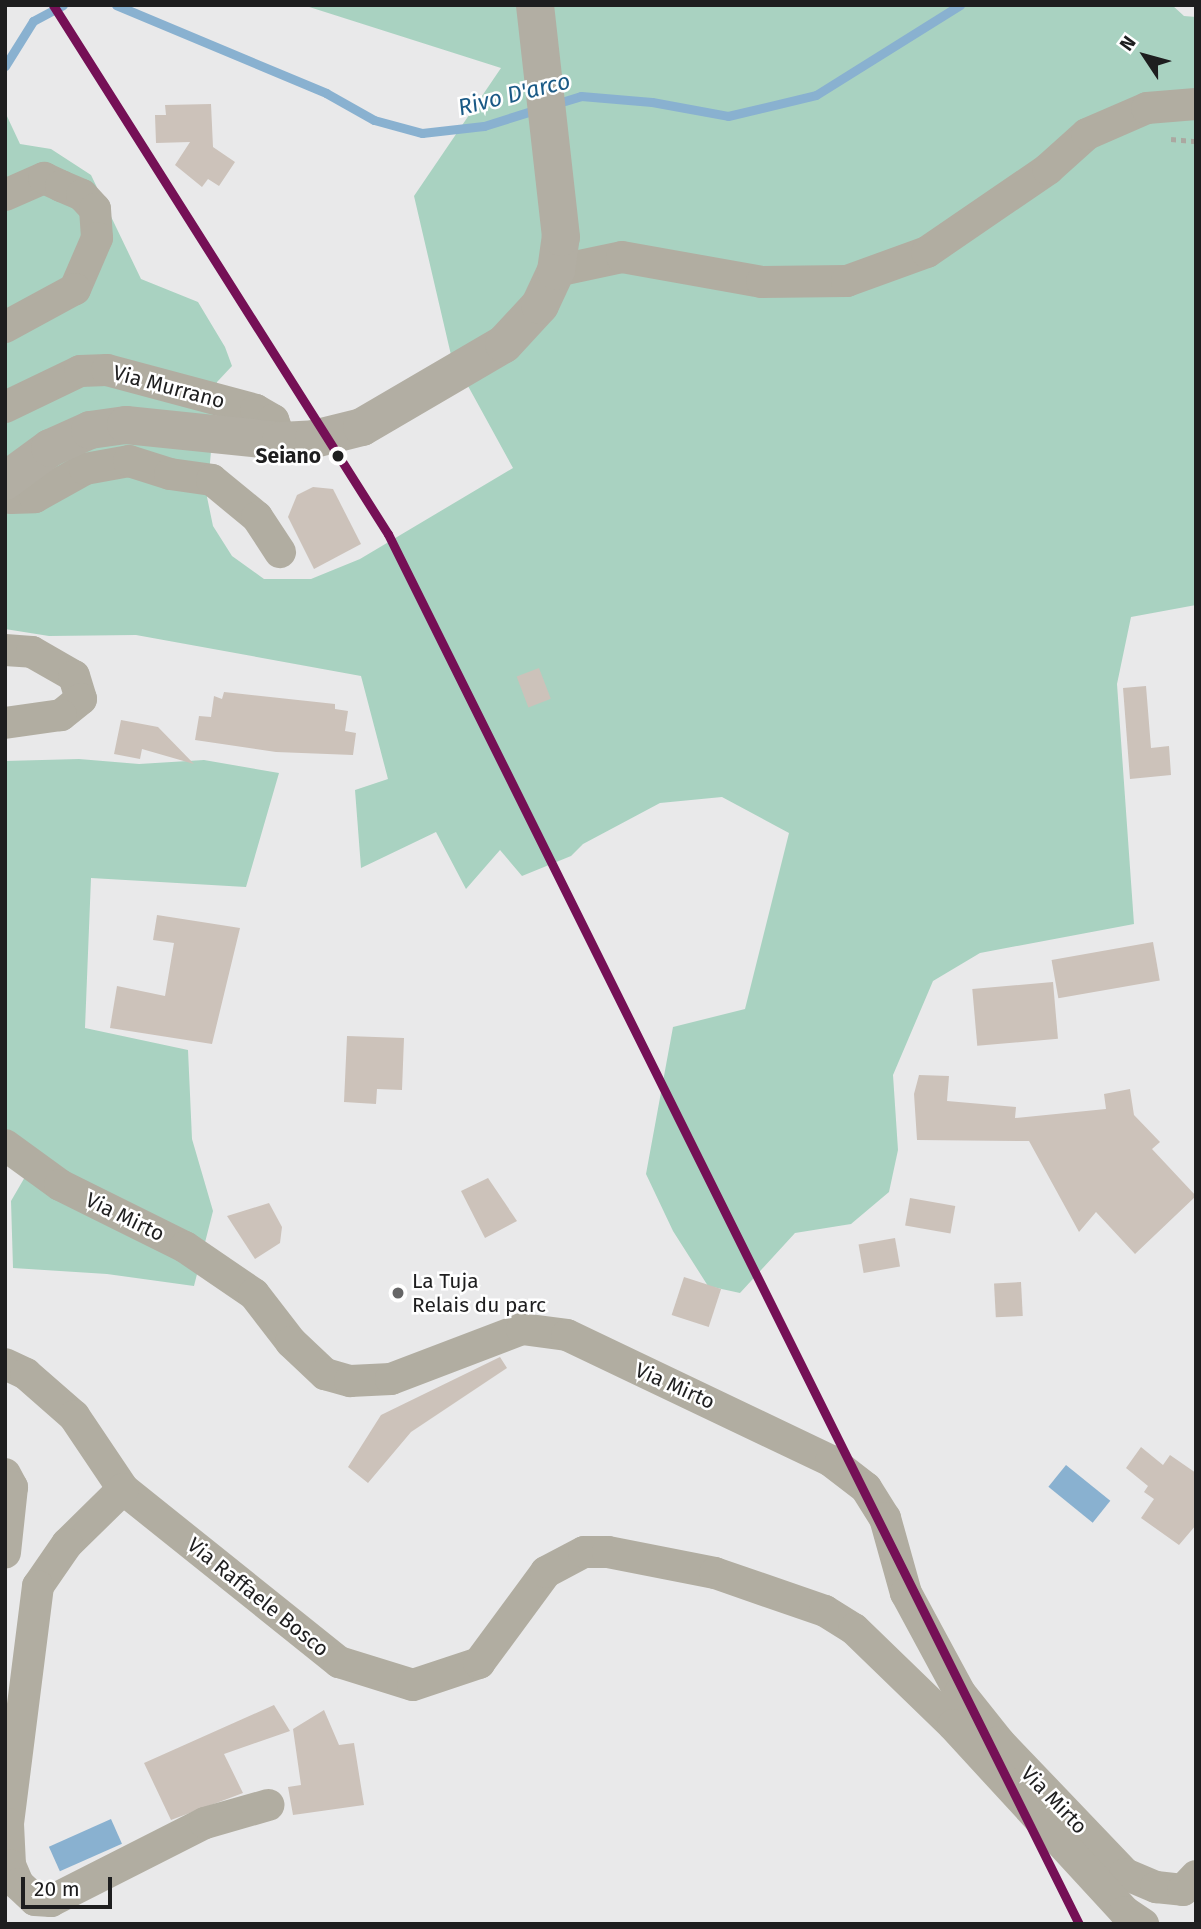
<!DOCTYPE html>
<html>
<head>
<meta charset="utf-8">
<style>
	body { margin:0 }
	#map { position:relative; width:1201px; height:1929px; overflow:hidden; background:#e9e9ea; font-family:"Fira Sans",sans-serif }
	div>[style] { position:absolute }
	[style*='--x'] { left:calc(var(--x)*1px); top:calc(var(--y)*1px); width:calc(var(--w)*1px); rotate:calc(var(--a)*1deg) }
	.forest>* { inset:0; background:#a9d2c1 }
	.water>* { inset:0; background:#89b1d0; transform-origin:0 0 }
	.stream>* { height:9px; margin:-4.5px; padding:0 4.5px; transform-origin:4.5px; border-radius:4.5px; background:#89b1d0 }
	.building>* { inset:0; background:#ccc2ba; transform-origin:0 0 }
	.path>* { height:4.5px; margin-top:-2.25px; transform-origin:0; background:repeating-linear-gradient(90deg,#aba8a1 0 5px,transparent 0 10px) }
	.minor>* { height:32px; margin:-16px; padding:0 16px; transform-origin:16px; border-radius:16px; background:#b1ada1 }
	.major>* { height:38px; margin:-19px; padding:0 19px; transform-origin:19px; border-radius:19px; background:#b2aea3 }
	.rail-1>* { height:9px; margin:-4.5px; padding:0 4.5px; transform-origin:4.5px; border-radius:4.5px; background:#751056 }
	.dots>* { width:19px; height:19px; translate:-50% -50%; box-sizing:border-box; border:4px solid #fff; border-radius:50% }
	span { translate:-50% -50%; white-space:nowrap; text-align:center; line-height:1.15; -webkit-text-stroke:5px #fff; paint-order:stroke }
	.street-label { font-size:21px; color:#1e1e1f }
	.stop-label { font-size:21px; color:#1e1e1f; font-weight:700 }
	.right { translate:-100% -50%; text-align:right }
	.poi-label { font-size:21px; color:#1e1e1f }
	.left { translate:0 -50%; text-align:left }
	.water-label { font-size:23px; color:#195985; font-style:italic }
	.frame { position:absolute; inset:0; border:7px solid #1e1e1f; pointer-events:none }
	.north { position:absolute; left:1110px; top:21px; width:70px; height:70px; -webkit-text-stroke:5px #fff; paint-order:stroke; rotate:306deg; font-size:19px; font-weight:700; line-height:28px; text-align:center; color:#1e1e1f }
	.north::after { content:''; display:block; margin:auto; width:24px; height:32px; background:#1e1e1f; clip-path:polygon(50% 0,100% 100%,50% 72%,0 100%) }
	.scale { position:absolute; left:21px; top:1877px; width:91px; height:32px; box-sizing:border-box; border:4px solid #1e1e1f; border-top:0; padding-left:9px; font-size:21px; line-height:24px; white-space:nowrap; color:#1e1e1f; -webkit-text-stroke:5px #fff; paint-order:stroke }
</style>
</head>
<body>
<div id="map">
	<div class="forest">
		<i style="clip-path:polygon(303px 5px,1172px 5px,1184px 16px,1196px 17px,1196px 605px,1131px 617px,1117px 684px,1134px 924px,980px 953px,933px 981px,893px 1075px,898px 1150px,889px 1192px,851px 1224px,795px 1233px,740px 1293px,708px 1286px,673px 1231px,646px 1174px,673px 1027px,745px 1009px,789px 833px,722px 797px,660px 803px,583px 844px,571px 856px,522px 876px,500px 850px,466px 889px,436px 832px,361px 868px,355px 790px,388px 779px,361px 676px,136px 635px,49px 636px,5px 629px,5px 112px,20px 144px,51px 149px,91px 175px,141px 279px,198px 302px,225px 347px,232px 366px,217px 382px,207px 497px,213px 526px,232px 556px,264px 579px,311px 579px,360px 559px,513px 468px,451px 355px,414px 196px,501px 68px)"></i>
		<i style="clip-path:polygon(79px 759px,139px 764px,204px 760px,279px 773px,246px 887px,91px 878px,85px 1028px,188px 1050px,192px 1139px,213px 1211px,194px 1286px,107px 1274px,13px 1268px,11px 1201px,29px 1170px,5px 1154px,5px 761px)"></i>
	</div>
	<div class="water">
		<i style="left:1066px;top:1465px;width:57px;height:28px;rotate:39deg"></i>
		<i style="left:111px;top:1819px;width:27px;height:68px;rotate:66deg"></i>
	</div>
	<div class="stream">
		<i style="--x:116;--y:5;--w:228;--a:22.7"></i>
		<i style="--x:326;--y:93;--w:55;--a:29.4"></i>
		<i style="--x:374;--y:120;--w:50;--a:15.2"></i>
		<i style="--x:422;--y:133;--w:62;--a:-6.4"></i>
		<i style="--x:484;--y:126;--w:57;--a:-17.5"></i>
		<i style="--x:5;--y:66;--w:53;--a:-58.1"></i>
		<i style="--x:33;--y:21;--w:34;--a:-28"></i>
		<i style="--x:555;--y:104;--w:27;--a:-17"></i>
		<i style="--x:581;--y:96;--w:71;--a:4.8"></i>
		<i style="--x:652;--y:102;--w:77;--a:10.4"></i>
		<i style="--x:728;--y:116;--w:90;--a:-13.4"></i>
		<i style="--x:816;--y:95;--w:170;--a:-32"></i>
	</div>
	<div class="building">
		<i style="clip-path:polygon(211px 104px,213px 147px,235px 162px,219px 186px,208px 179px,202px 187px,175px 165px,190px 142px,156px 143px,155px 115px,166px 115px,165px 105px)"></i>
		<i style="clip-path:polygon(313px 487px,333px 489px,361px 544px,314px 569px,288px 517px,297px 495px)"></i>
		<i style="left:539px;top:668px;width:33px;height:24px;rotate:69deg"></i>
		<i style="clip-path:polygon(1146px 686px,1151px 748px,1169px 746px,1171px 775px,1130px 779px,1123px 688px)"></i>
		<i style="clip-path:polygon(224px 692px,335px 704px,335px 709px,348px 711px,345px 731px,356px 733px,353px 755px,276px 752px,195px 740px,199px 716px,211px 717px,214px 696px,222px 699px)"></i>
		<i style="clip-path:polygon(121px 720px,158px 727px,194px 764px,142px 749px,140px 759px,114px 754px)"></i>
		<i style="clip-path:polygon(157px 915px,240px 928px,212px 1044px,110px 1028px,117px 986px,165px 996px,174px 943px,153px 940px)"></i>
		<i style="left:1153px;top:942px;width:39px;height:103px;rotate:80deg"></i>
		<i style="left:1053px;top:982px;width:57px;height:81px;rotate:85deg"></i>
		<i style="clip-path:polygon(347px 1036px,404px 1038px,402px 1090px,377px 1089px,376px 1104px,344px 1102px)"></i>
		<i style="clip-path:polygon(919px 1075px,949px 1076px,947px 1101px,1016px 1107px,1015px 1118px,1106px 1109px,1104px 1094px,1130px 1089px,1134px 1115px,1160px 1142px,1152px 1149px,1196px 1196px,1135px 1254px,1096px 1212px,1079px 1232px,1029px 1141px,917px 1140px,914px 1094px)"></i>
		<i style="clip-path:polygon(488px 1178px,517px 1221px,485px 1238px,461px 1191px)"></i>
		<i style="left:910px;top:1198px;width:46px;height:28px;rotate:10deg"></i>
		<i style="clip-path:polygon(269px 1203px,282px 1227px,280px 1243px,255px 1259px,227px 1216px)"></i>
		<i style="left:895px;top:1238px;width:29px;height:37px;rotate:80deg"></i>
		<i style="left:684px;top:1277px;width:39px;height:40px;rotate:18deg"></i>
		<i style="left:1021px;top:1282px;width:34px;height:27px;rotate:87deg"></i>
		<i style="clip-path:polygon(500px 1357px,507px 1368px,411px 1432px,368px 1483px,348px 1467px,381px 1415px)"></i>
		<i style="clip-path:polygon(1141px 1447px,1163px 1465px,1170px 1455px,1196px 1473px,1196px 1525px,1179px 1545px,1141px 1518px,1154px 1499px,1144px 1492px,1148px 1486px,1126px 1468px)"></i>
		<i style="clip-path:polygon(274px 1705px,290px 1731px,224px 1754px,243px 1793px,171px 1820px,144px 1763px)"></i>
		<i style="clip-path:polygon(324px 1710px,339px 1745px,354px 1743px,364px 1805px,293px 1815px,288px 1787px,301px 1785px,293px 1729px)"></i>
	</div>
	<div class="path">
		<i style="--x:1171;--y:139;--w:25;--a:5"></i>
	</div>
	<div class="minor">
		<i style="--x:5;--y:195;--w:43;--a:-23.6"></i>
		<i style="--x:44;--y:178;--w:19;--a:25"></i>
		<i style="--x:61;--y:186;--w:23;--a:23"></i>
		<i style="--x:82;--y:195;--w:19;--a:47"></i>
		<i style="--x:95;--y:209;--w:29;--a:86"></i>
		<i style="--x:97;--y:238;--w:56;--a:113.3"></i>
		<i style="--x:75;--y:289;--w:80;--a:151.5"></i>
		<i style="--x:556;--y:271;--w:67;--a:-12"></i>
		<i style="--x:622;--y:257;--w:142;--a:10.1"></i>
		<i style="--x:762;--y:282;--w:85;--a:-0.7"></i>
		<i style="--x:847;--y:281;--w:85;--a:-19.9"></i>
		<i style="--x:927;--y:252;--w:147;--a:-34.4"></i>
		<i style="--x:1048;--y:169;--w:52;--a:-41.9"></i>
		<i style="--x:1087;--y:134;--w:65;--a:-23.4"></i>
		<i style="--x:1147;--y:108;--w:49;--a:-4.7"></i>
		<i style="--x:5;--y:407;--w:83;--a:-25.6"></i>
		<i style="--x:80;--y:371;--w:27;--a:-2"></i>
		<i style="--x:107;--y:370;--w:154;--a:15"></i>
		<i style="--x:256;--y:410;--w:20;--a:30"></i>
		<i style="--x:273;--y:420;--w:22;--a:69"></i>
		<i style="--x:5;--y:492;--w:8;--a:45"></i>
		<i style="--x:11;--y:498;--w:24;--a:-2"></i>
		<i style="--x:35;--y:497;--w:57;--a:-29.2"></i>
		<i style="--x:85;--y:469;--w:45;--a:-10.3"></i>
		<i style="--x:129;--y:461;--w:43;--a:17.6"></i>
		<i style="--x:170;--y:474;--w:42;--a:8.1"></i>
		<i style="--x:212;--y:480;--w:58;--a:39.4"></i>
		<i style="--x:257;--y:517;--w:42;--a:56.7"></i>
		<i style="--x:5;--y:650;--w:27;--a:4"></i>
		<i style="--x:32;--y:652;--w:48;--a:29.7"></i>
		<i style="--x:74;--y:676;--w:24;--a:73"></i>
		<i style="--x:81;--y:699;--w:26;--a:141"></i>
		<i style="--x:61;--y:715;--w:57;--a:171.9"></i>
		<i style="--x:5;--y:1145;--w:68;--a:36"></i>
		<i style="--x:60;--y:1185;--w:140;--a:26.4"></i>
		<i style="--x:185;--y:1247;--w:83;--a:34.3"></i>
		<i style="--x:254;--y:1294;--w:61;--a:52.4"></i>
		<i style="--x:291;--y:1342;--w:47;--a:43.3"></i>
		<i style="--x:325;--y:1374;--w:26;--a:16"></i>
		<i style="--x:350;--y:1381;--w:41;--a:-2.8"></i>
		<i style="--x:391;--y:1379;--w:140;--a:-20.9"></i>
		<i style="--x:522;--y:1329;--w:45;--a:7.6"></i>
		<i style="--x:567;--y:1335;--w:293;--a:25.5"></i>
		<i style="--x:831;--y:1461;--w:44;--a:37.6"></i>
		<i style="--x:866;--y:1488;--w:36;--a:58"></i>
		<i style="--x:885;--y:1518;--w:78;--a:74.4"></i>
		<i style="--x:906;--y:1593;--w:114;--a:61.6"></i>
		<i style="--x:960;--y:1693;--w:63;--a:51.5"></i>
		<i style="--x:999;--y:1742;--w:182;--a:46.3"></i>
		<i style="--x:1125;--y:1874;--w:34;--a:23"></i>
		<i style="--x:1156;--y:1887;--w:27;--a:6"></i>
		<i style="--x:1183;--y:1890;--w:19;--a:-47"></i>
		<i style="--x:5;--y:1364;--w:23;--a:25"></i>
		<i style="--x:26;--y:1374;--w:64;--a:41.2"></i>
		<i style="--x:74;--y:1416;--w:88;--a:56.1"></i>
		<i style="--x:123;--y:1489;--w:277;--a:38.7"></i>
		<i style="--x:339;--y:1662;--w:77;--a:17.3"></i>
		<i style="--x:413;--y:1685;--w:70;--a:-18.4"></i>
		<i style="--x:479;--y:1663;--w:113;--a:-53.6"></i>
		<i style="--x:546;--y:1572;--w:43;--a:-27.8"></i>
		<i style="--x:584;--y:1552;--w:24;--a:0"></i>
		<i style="--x:608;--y:1552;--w:109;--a:11.1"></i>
		<i style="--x:715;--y:1573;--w:116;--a:19.1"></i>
		<i style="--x:825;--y:1611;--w:34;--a:32"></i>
		<i style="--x:854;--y:1629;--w:138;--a:44.1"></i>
		<i style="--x:953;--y:1725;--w:254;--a:47.4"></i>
		<i style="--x:1125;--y:1912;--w:22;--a:34"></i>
		<i style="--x:5;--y:1474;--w:15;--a:62"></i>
		<i style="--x:12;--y:1487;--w:66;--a:96.1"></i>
		<i style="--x:123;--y:1489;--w:78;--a:135.5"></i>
		<i style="--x:67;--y:1544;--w:51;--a:124.6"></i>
		<i style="--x:38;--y:1586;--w:240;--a:97.2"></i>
		<i style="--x:8;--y:1824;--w:41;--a:87.2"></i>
		<i style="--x:10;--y:1865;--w:21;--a:67"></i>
		<i style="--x:18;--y:1884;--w:23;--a:43"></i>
		<i style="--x:35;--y:1900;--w:16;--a:4"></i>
		<i style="--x:51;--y:1901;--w:173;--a:-26.9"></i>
		<i style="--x:205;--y:1823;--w:66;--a:-15.9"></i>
	</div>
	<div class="major">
		<i style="--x:5;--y:481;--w:56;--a:-36.3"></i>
		<i style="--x:50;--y:448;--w:44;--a:-24.2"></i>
		<i style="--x:90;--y:430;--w:36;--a:-8"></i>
		<i style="--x:126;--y:425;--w:156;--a:5.9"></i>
		<i style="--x:281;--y:441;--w:33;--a:-3"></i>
		<i style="--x:314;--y:439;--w:49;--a:-14"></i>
		<i style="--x:362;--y:427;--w:164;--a:-30.3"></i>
		<i style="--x:504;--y:344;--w:53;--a:-47.3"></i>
		<i style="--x:540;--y:305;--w:38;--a:-65"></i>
		<i style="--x:556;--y:271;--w:34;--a:-82"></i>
		<i style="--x:561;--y:237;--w:233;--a:-96.4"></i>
	</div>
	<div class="rail-1">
		<i style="--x:53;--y:5;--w:626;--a:57.66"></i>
		<i style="--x:388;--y:534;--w:1552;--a:63.57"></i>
	</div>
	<div class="dots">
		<i style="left:338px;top:456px;background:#1e1e1f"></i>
		<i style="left:398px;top:1293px;background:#656566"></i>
	</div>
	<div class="street-label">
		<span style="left:169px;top:387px;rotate:15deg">Via Murrano</span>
		<span style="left:125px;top:1217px;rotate:26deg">Via Mirto</span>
		<span style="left:675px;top:1386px;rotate:24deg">Via Mirto</span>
		<span style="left:258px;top:1597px;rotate:39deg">Via Raffaele Bosco</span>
		<span style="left:1054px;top:1800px;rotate:46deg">Via Mirto</span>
	</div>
	<div class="stop-label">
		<span class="right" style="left:321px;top:456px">Seiano</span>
	</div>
	<div class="poi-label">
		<span class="left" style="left:412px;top:1293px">La Tuja<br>Relais du parc</span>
	</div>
	<div class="water-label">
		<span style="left:514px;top:94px;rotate:-14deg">Rivo D'arco</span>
	</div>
	<div class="frame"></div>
	<div class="north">N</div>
	<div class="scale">20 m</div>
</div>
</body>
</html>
